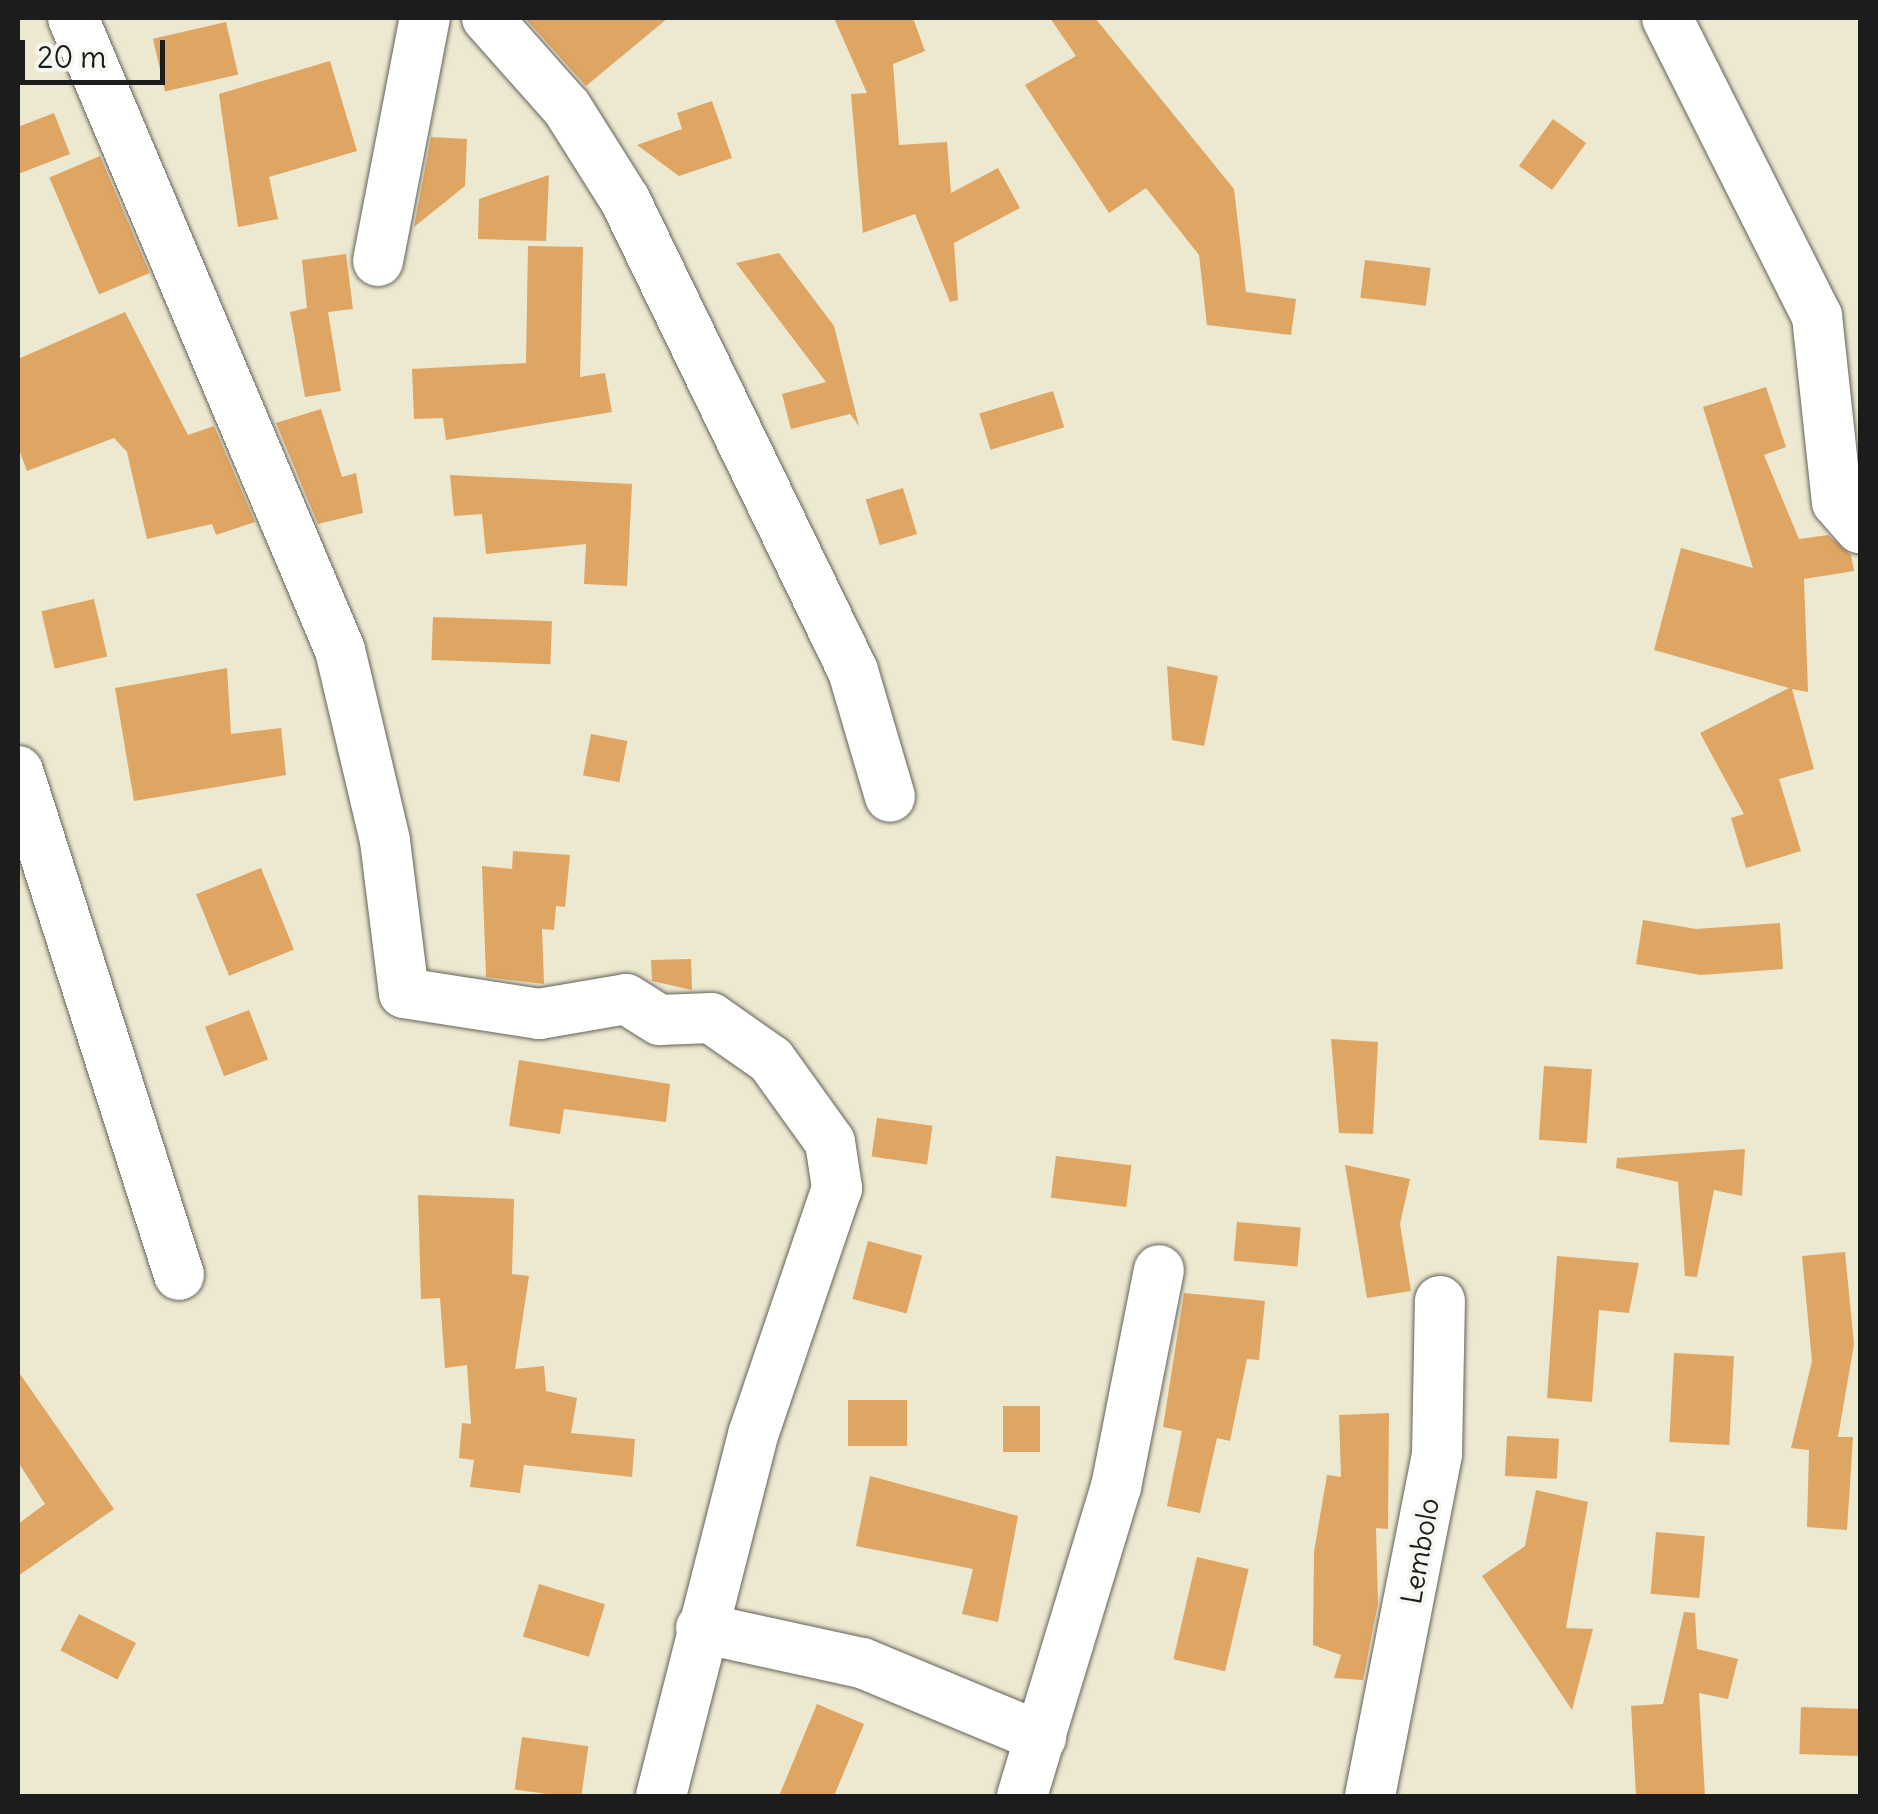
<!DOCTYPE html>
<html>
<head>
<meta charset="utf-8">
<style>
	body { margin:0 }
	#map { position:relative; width:1878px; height:1814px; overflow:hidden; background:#ede8d0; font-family:Delius,sans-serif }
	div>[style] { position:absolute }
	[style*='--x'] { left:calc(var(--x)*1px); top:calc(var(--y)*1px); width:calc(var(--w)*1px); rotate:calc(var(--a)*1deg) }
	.building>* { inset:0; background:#dfa563; transform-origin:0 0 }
	.roads { filter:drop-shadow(0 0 2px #65635b) drop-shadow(0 0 2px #65635b) }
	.street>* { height:50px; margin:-25px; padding:0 25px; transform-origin:25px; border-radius:25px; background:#fff }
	span { translate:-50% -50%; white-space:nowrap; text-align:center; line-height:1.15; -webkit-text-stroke:8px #f6f6f2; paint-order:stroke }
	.street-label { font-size:28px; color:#1c1c1c }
	.frame { position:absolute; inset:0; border:20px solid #1c1c1c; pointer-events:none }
	.scale { position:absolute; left:20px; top:40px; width:145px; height:45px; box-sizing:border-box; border:5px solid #1c1c1c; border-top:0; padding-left:12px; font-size:30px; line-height:35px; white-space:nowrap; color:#1c1c1c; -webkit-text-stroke:8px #f6f6f2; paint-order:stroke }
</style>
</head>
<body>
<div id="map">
	<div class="building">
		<i style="clip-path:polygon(525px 18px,668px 18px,586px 86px)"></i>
		<i style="clip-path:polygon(834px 18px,913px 18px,925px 51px,893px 64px,899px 145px,947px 142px,951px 193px,998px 168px,1020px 208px,954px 243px,958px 300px,950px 302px,915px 214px,863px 233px,851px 94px,867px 93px)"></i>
		<i style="clip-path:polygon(1050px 18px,1095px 18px,1234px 189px,1246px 292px,1296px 299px,1291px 335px,1207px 325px,1199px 255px,1146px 188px,1109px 213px,1025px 85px,1076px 56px)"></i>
		<i style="left:226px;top:22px;width:54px;height:75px;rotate:77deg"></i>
		<i style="clip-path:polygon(330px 61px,357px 151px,269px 177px,278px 219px,238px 227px,219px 94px)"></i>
		<i style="clip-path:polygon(712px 101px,732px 158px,679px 176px,637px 145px,682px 129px,677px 113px)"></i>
		<i style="clip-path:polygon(54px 113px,70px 154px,18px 174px,18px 127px)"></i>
		<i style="left:1553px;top:119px;width:41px;height:58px;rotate:36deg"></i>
		<i style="clip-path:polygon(431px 137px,467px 139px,465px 186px,414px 227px)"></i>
		<i style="left:100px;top:156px;width:127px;height:55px;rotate:67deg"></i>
		<i style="clip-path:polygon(549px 175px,546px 241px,478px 239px,479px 199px)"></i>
		<i style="clip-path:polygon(528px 246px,583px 247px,580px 377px,605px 373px,612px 412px,446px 440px,443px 418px,414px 419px,412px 369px,526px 363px)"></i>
		<i style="clip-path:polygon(779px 253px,834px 326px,859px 426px,850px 414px,791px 429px,782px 394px,826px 382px,736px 263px)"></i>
		<i style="clip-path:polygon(346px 254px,353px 309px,328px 312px,341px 391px,305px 397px,290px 312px,307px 308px,302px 260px)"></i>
		<i style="left:1365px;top:260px;width:66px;height:38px;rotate:7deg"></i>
		<i style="clip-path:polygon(125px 312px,188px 435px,214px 426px,255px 522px,216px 535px,212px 524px,147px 539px,127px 452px,114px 438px,27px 471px,18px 447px,18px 359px)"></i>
		<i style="clip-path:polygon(1766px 387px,1786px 447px,1764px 455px,1799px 539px,1828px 535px,1851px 555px,1854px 571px,1804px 579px,1808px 692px,1792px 689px,1814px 769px,1779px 779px,1801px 851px,1746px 868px,1731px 818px,1744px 814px,1700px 733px,1789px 688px,1654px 650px,1681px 548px,1753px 568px,1703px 407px)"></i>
		<i style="left:1053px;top:391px;width:38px;height:77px;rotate:73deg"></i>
		<i style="clip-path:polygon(321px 409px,342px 477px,356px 473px,363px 513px,318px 524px,276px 423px)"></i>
		<i style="clip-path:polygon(450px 475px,632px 484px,627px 586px,584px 584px,586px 544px,486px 554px,482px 514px,454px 516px)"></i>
		<i style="left:903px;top:488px;width:48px;height:39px;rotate:73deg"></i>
		<i style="left:94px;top:599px;width:59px;height:54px;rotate:77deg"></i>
		<i style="left:433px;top:617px;width:119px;height:43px;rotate:2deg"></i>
		<i style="clip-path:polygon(1167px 666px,1218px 676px,1204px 746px,1172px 740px)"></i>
		<i style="clip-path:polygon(227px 668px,231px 734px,281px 728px,286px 775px,134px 801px,115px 688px)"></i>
		<i style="left:591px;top:734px;width:37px;height:42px;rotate:11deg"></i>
		<i style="clip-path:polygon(513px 851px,570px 855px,565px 907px,556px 906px,554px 930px,542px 929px,544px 984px,486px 977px,482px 866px,512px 869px)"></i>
		<i style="left:261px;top:868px;width:88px;height:70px;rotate:68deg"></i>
		<i style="clip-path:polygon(1643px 920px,1696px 929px,1780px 923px,1783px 969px,1701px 975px,1636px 964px)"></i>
		<i style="clip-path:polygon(691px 959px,692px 990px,652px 981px,651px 960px)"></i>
		<i style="left:249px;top:1010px;width:53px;height:47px;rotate:69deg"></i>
		<i style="clip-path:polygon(1331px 1039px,1378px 1042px,1373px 1134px,1339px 1133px)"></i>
		<i style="clip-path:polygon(519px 1060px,670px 1084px,666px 1122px,564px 1109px,560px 1134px,509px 1126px)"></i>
		<i style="left:1544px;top:1066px;width:48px;height:74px;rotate:4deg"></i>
		<i style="left:877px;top:1118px;width:56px;height:39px;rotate:8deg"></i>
		<i style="clip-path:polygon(1745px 1149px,1742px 1196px,1714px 1190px,1697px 1277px,1685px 1276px,1678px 1182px,1616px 1168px,1617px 1158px)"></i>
		<i style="left:1056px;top:1156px;width:76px;height:42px;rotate:7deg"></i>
		<i style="clip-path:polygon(1345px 1165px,1410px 1179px,1400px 1224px,1411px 1291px,1367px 1298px)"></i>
		<i style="clip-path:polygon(418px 1195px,514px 1199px,512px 1274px,529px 1276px,515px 1369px,544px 1366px,546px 1391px,577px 1398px,571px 1433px,635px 1439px,632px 1477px,524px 1465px,520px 1493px,470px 1487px,474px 1460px,459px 1458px,462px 1423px,471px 1424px,467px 1365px,445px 1368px,440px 1298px,421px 1299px)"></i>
		<i style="left:1237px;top:1222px;width:64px;height:39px;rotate:5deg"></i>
		<i style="left:868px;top:1241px;width:56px;height:60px;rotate:15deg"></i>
		<i style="clip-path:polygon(1845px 1252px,1854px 1344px,1838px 1437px,1853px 1437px,1847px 1530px,1807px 1527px,1809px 1450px,1791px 1448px,1812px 1361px,1802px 1256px)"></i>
		<i style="clip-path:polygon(1557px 1256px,1639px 1263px,1629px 1313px,1599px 1310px,1592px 1402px,1547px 1398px)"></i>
		<i style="clip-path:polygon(1184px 1293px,1265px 1301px,1259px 1360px,1247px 1359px,1230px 1441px,1217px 1438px,1200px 1513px,1167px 1506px,1182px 1431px,1163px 1427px)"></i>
		<i style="left:1674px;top:1353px;width:60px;height:89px;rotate:3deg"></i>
		<i style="clip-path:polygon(18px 1371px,114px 1509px,18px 1576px,18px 1524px,45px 1504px,18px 1462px)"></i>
		<i style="left:848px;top:1400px;width:59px;height:46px"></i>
		<i style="left:1003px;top:1406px;width:37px;height:46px"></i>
		<i style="clip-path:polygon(1389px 1413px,1388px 1529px,1376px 1528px,1378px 1603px,1363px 1680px,1334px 1678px,1341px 1655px,1313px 1645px,1314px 1552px,1327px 1475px,1341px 1477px,1339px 1415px)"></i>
		<i style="left:1507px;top:1436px;width:52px;height:40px;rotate:3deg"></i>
		<i style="clip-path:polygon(870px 1476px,1018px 1516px,998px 1622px,962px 1614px,973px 1569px,856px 1546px)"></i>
		<i style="clip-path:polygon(1536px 1490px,1588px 1502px,1566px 1628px,1593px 1629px,1572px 1710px,1482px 1576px,1525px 1546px)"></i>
		<i style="left:1656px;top:1532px;width:49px;height:62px;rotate:5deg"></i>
		<i style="left:1197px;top:1557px;width:53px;height:105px;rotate:13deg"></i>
		<i style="left:539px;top:1584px;width:69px;height:55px;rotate:17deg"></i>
		<i style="clip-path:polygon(1684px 1612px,1695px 1613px,1697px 1649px,1738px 1659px,1728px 1699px,1699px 1693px,1705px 1796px,1636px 1796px,1631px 1706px,1663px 1704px)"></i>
		<i style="left:79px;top:1614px;width:64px;height:41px;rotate:27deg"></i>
		<i style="clip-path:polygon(817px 1704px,864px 1724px,834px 1796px,779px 1796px)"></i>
		<i style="left:1801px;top:1707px;width:59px;height:47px;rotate:2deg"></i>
		<i style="left:522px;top:1737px;width:67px;height:53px;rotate:8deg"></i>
	</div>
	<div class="roads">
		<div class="street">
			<i style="--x:73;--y:18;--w:686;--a:67.1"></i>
			<i style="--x:340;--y:650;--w:196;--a:76.7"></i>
			<i style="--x:385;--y:841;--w:153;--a:82.9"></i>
			<i style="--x:404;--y:993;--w:137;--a:8.8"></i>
			<i style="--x:539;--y:1014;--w:88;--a:-9.8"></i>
			<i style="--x:626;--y:999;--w:40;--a:32"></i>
			<i style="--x:660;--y:1020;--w:51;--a:-2.2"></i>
			<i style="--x:711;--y:1018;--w:73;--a:35"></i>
			<i style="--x:771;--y:1060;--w:101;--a:54.3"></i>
			<i style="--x:830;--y:1142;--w:47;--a:81.3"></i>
			<i style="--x:837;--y:1188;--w:261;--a:108.8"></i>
			<i style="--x:753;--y:1435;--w:373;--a:104.3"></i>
			<i style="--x:487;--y:18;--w:120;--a:48.4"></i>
			<i style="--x:567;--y:108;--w:109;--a:57.8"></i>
			<i style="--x:625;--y:200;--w:523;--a:64.17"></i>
			<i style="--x:853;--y:671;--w:131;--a:73.6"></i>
			<i style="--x:1667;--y:18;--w:334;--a:63.3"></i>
			<i style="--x:1817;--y:316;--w:187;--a:83.9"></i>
			<i style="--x:1837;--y:502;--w:35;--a:49"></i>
			<i style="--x:378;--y:261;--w:248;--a:-79.1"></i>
			<i style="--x:18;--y:771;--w:529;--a:72.28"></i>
			<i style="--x:701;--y:1628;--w:165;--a:12.3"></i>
			<i style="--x:862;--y:1663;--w:194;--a:22.5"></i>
			<i style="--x:1022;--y:1796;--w:323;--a:-73.1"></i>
			<i style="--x:1116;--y:1487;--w:221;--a:-78.8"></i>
			<i style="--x:1370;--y:1796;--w:349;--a:-78.9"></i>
			<i style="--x:1437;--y:1454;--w:153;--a:-88.9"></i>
		</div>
	</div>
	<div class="street-label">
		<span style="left:1420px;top:1551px;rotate:-80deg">Lembolo</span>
	</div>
	<div class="frame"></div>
	<div class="scale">20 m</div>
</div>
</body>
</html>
